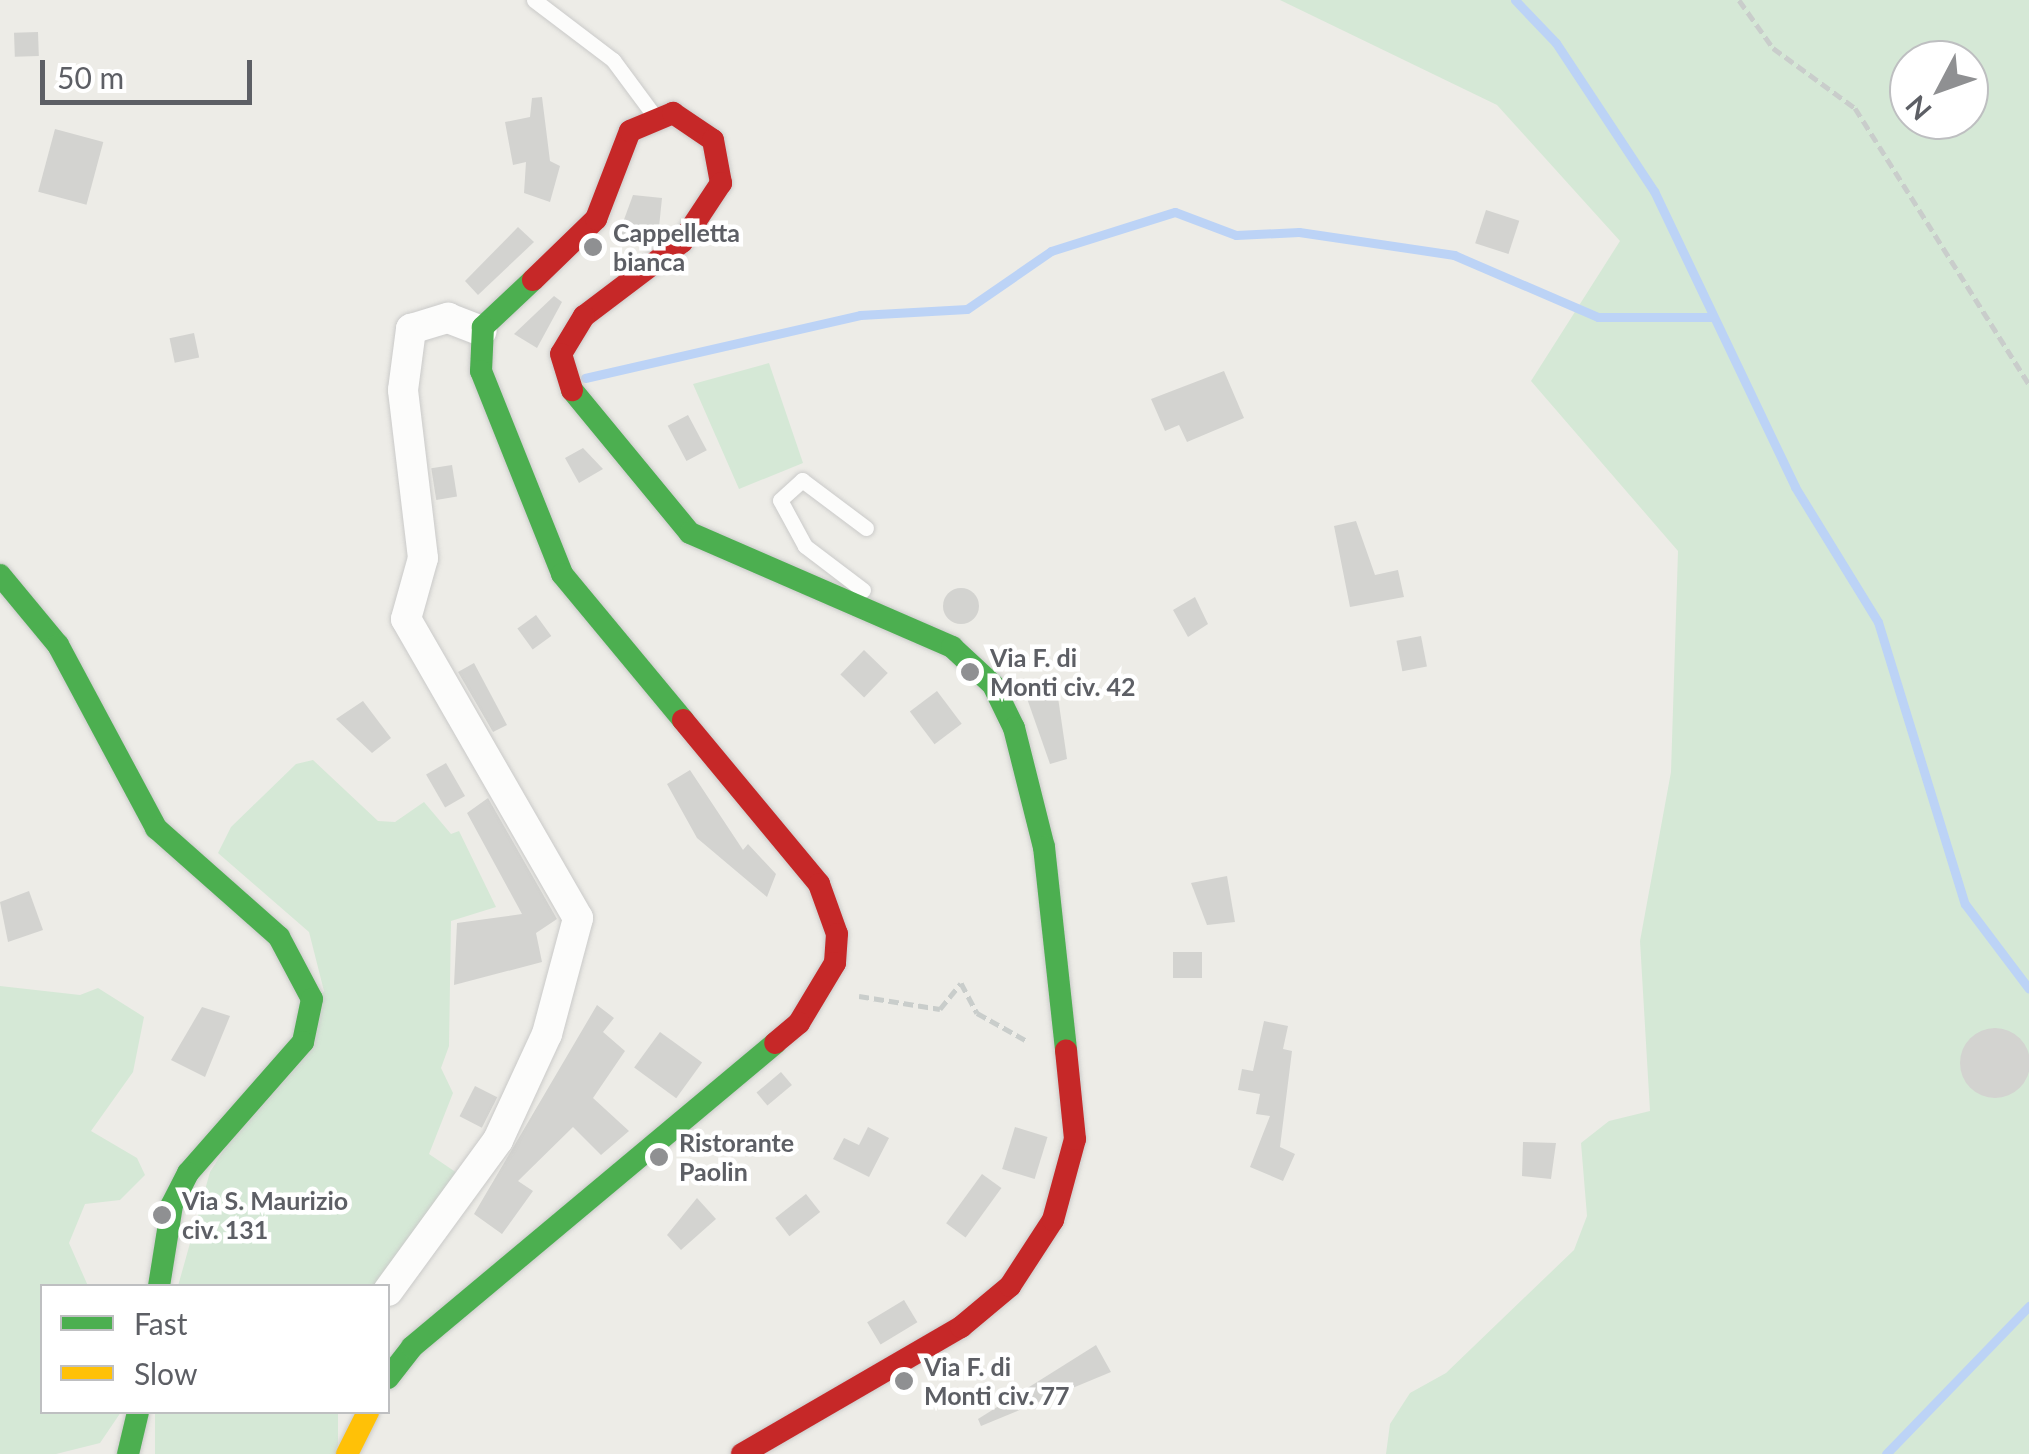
<!DOCTYPE html>
<html>
<head>
<meta charset="utf-8">
<style>
	body { margin:0 }
	#map { position:relative; width:2029px; height:1454px; overflow:hidden; background:#edece7; font-family:Lato,sans-serif }
	div>[style] { position:absolute }
	[style*='--x'] { left:calc(var(--x)*1px); top:calc(var(--y)*1px); width:calc(var(--w)*1px); rotate:calc(var(--a)*1deg) }
	.green>* { inset:0; background:#d5e8d6; transform-origin:0 0 }
	.stream>* { height:9px; margin:-4.5px; padding:0 4.5px; transform-origin:4.5px; border-radius:4.5px; background:#bcd3f6 }
	.building>* { inset:0; background:#d3d3d0; transform-origin:0 0 }
	.round { border-radius:50% }
	.path>* { height:5px; margin-top:-2.5px; transform-origin:0; background:repeating-linear-gradient(90deg,#c9cdcb 0 10px,transparent 0 15px) }
	.roads { filter:drop-shadow(0 0 2px #cacac9) drop-shadow(0 0 2px #cacac9) }
	.lane>* { height:15px; margin:-7.5px; padding:0 7.5px; transform-origin:7.5px; border-radius:7.5px; background:#fcfcfb }
	.street>* { height:30px; margin:-15px; padding:0 15px; transform-origin:15px; border-radius:15px; background:#fcfcfb }
	.fast>* { height:22px; margin:-11px; padding:0 11px; transform-origin:11px; border-radius:11px; background:#4caf50 }
	.slow>* { height:22px; margin:-11px; padding:0 11px; transform-origin:11px; border-radius:11px; background:#ffc107 }
	.jam>* { height:22px; margin:-11px; padding:0 11px; transform-origin:11px; border-radius:11px; background:#c62828 }
	.dots>* { width:28px; height:28px; translate:-50% -50%; box-sizing:border-box; border:5px solid #fff; border-radius:50% }
	span { translate:-50% -50%; white-space:nowrap; text-align:center; line-height:1.15; -webkit-text-stroke:9px #fff; paint-order:stroke }
	.poi-label { font-size:25px; color:#5d5f65; font-weight:700 }
	.left { translate:0 -50%; text-align:left }
	.legend { position:absolute; left:40px; top:1284px; width:350px; height:130px; box-sizing:border-box; background:#fff; border:2px solid #bebfc1; margin:0; padding:12px 18px; list-style:none; font-size:30px; color:#5d5f65 }
	.legend li { display:flex; align-items:center; gap:20px; height:50px }
	.legend b { width:50px; border:2px solid #bebfc1 }
	.north { position:absolute; left:1889px; top:40px; width:100px; height:100px; box-sizing:border-box; background:#fff; border:2px solid #bebfc1; border-radius:50%; rotate:229deg; font-size:28px; font-weight:700; line-height:40px; text-align:center; color:#5d5f65 }
	.north::after { content:''; display:block; margin:auto; width:35px; height:45px; background:#8f9092; clip-path:polygon(50% 0,100% 100%,50% 72%,0 100%) }
	.scale { position:absolute; left:40px; top:60px; width:212px; height:45px; box-sizing:border-box; border:5px solid #5d5f65; border-top:0; padding-left:12px; font-size:30px; line-height:35px; white-space:nowrap; color:#5d5f65; -webkit-text-stroke:8px #fff; paint-order:stroke }
</style>
</head>
<body>
<div id="map">
	<div class="green">
		<i style="clip-path:polygon(evenodd,1280px 0,2029px 0,2029px 1454px,1386px 1454px,1390px 1424px,1410px 1393px,1446px 1373px,1574px 1250px,1587px 1216px,1581px 1143px,1609px 1121px,1650px 1111px,1640px 941px,1671px 772px,1678px 551px,1531px 381px,1620px 241px,1497px 105px,1280px 0,1909px 60px,1969px 60px,1969px 120px,1909px 120px,1909px 60px)"></i>
		<i style="clip-path:polygon(769px 363px,803px 463px,739px 489px,693px 384px)"></i>
		<i style="clip-path:polygon(313px 760px,378px 821px,395px 822px,424px 802px,451px 834px,459px 831px,496px 907px,451px 921px,449px 1046px,441px 1068px,453px 1093px,429px 1154px,457px 1173px,382px 1286px,178px 1286px,210px 1172px,324px 991px,309px 932px,218px 853px,231px 827px,296px 764px)"></i>
		<i style="clip-path:polygon(0 986px,80px 995px,98px 988px,144px 1017px,133px 1072px,91px 1131px,137px 1158px,145px 1175px,120px 1200px,85px 1204px,69px 1243px,88px 1286px,42px 1286px,42px 1412px,121px 1412px,100px 1443px,56px 1454px,0 1454px)"></i>
		<i style="left:155px;top:1412px;width:183px;height:43px"></i>
	</div>
	<div class="stream">
		<i style="--x:1515;--y:0;--w:59;--a:46.4"></i>
		<i style="--x:1556;--y:43;--w:178;--a:56.5"></i>
		<i style="--x:1654;--y:191;--w:328;--a:64.5"></i>
		<i style="--x:1795;--y:487;--w:158;--a:58.4"></i>
		<i style="--x:1878;--y:622;--w:295;--a:72.9"></i>
		<i style="--x:1965;--y:904;--w:106;--a:53"></i>
		<i style="--x:585;--y:378;--w:282;--a:-12.9"></i>
		<i style="--x:860;--y:315;--w:107;--a:-3.2"></i>
		<i style="--x:967;--y:309;--w:102;--a:-34.6"></i>
		<i style="--x:1051;--y:251;--w:130;--a:-17.5"></i>
		<i style="--x:1175;--y:212;--w:65;--a:20.7"></i>
		<i style="--x:1236;--y:235;--w:63;--a:-2.7"></i>
		<i style="--x:1299;--y:232;--w:157;--a:8.4"></i>
		<i style="--x:1454;--y:255;--w:157;--a:23.3"></i>
		<i style="--x:1598;--y:317;--w:113;--a:0"></i>
		<i style="--x:1886;--y:1454;--w:206;--a:-46"></i>
	</div>
	<div class="building">
		<i style="left:38px;top:32px;width:24px;height:24px;rotate:88deg"></i>
		<i style="clip-path:polygon(542px 97px,550px 161px,560px 166px,550px 202px,524px 193px,526px 162px,513px 165px,505px 122px,530px 117px,532px 98px)"></i>
		<i style="left:55px;top:129px;width:50px;height:65px;rotate:15deg"></i>
		<i style="clip-path:polygon(633px 195px,662px 198px,659px 227px,643px 239px,618px 236px)"></i>
		<i style="left:1486px;top:210px;width:35px;height:35px;rotate:18deg"></i>
		<i style="clip-path:polygon(518px 227px,534px 242px,478px 295px,465px 281px)"></i>
		<i style="clip-path:polygon(554px 296px,562px 302px,537px 348px,514px 334px)"></i>
		<i style="left:194px;top:333px;width:25px;height:25px;rotate:78deg"></i>
		<i style="clip-path:polygon(1224px 371px,1244px 418px,1187px 442px,1179px 425px,1165px 431px,1151px 399px)"></i>
		<i style="left:688px;top:415px;width:40px;height:23px;rotate:62deg"></i>
		<i style="clip-path:polygon(583px 448px,603px 469px,579px 483px,565px 458px)"></i>
		<i style="left:452px;top:465px;width:32px;height:21px;rotate:81deg"></i>
		<i style="clip-path:polygon(1356px 521px,1375px 575px,1398px 570px,1404px 597px,1350px 607px,1334px 526px)"></i>
		<i class="round" style="left:943px;top:588px;width:36px;height:36px"></i>
		<i style="clip-path:polygon(1195px 597px,1208px 624px,1188px 637px,1173px 610px)"></i>
		<i style="left:536px;top:615px;width:26px;height:23px;rotate:54deg"></i>
		<i style="left:1421px;top:636px;width:31px;height:25px;rotate:79deg"></i>
		<i style="left:864px;top:650px;width:33px;height:34px;rotate:44deg"></i>
		<i style="clip-path:polygon(474px 663px,507px 725px,493px 732px,458px 672px)"></i>
		<i style="clip-path:polygon(1055px 677px,1067px 759px,1050px 764px,1023px 687px)"></i>
		<i style="left:937px;top:691px;width:41px;height:34px;rotate:53deg"></i>
		<i style="clip-path:polygon(363px 701px,391px 738px,372px 753px,336px 719px)"></i>
		<i style="left:446px;top:763px;width:38px;height:23px;rotate:60deg"></i>
		<i style="clip-path:polygon(690px 770px,743px 850px,748px 844px,776px 874px,767px 897px,697px 838px,667px 784px)"></i>
		<i style="clip-path:polygon(488px 798px,557px 919px,536px 933px,542px 962px,454px 985px,457px 923px,522px 914px,467px 813px)"></i>
		<i style="clip-path:polygon(1227px 876px,1235px 922px,1207px 925px,1191px 883px)"></i>
		<i style="clip-path:polygon(29px 891px,43px 930px,8px 942px,0 902px)"></i>
		<i style="left:1202px;top:952px;width:26px;height:29px;rotate:90deg"></i>
		<i style="clip-path:polygon(597px 1005px,614px 1018px,603px 1032px,625px 1051px,593px 1098px,629px 1131px,601px 1155px,573px 1127px,518px 1181px,533px 1191px,502px 1234px,474px 1214px)"></i>
		<i style="clip-path:polygon(202px 1007px,230px 1016px,205px 1077px,171px 1060px)"></i>
		<i style="clip-path:polygon(1264px 1021px,1288px 1026px,1283px 1049px,1292px 1051px,1280px 1147px,1295px 1154px,1283px 1181px,1250px 1167px,1270px 1116px,1256px 1114px,1260px 1094px,1238px 1090px,1242px 1069px,1253px 1071px)"></i>
		<i class="round" style="left:1960px;top:1028px;width:70px;height:70px"></i>
		<i style="left:660px;top:1032px;width:52px;height:44px;rotate:36deg"></i>
		<i style="left:781px;top:1072px;width:17px;height:32px;rotate:50deg"></i>
		<i style="left:475px;top:1086px;width:25px;height:34px;rotate:27deg"></i>
		<i style="clip-path:polygon(868px 1127px,889px 1138px,869px 1177px,833px 1159px,844px 1138px,859px 1145px)"></i>
		<i style="left:1015px;top:1127px;width:34px;height:44px;rotate:17deg"></i>
		<i style="clip-path:polygon(1523px 1142px,1556px 1143px,1551px 1179px,1522px 1176px)"></i>
		<i style="left:982px;top:1174px;width:24px;height:61px;rotate:36deg"></i>
		<i style="left:806px;top:1194px;width:23px;height:39px;rotate:52deg"></i>
		<i style="clip-path:polygon(697px 1198px,716px 1219px,681px 1250px,667px 1235px)"></i>
		<i style="left:904px;top:1300px;width:26px;height:43px;rotate:59deg"></i>
		<i style="clip-path:polygon(1096px 1345px,1111px 1372px,981px 1426px,978px 1419px)"></i>
	</div>
	<div class="path">
		<i style="--x:1739;--y:0;--w:59;--a:54.7"></i>
		<i style="--x:1773;--y:48;--w:102;--a:36.2"></i>
		<i style="--x:1855;--y:108;--w:326;--a:57.8"></i>
		<i style="--x:859;--y:996;--w:82;--a:9.1"></i>
		<i style="--x:940;--y:1009;--w:33;--a:-51"></i>
		<i style="--x:961;--y:983;--w:34;--a:62"></i>
		<i style="--x:977;--y:1013;--w:57;--a:29.2"></i>
	</div>
	<div class="roads">
		<div class="lane">
			<i style="--x:534;--y:0;--w:99;--a:37.2"></i>
			<i style="--x:613;--y:60;--w:67;--a:53.5"></i>
			<i style="--x:863;--y:590;--w:73;--a:-142.8"></i>
			<i style="--x:805;--y:546;--w:52;--a:-118.5"></i>
			<i style="--x:780;--y:500;--w:30;--a:-42"></i>
			<i style="--x:802;--y:480;--w:80;--a:36.9"></i>
		</div>
		<div class="street">
			<i style="--x:388;--y:1291;--w:187;--a:-53.9"></i>
			<i style="--x:498;--y:1140;--w:117;--a:-65.2"></i>
			<i style="--x:547;--y:1034;--w:120;--a:-75"></i>
			<i style="--x:578;--y:918;--w:345;--a:-119.9"></i>
			<i style="--x:406;--y:619;--w:63;--a:-74.4"></i>
			<i style="--x:423;--y:558;--w:169;--a:-96.8"></i>
			<i style="--x:403;--y:390;--w:62;--a:-82.5"></i>
			<i style="--x:411;--y:329;--w:39;--a:-17"></i>
			<i style="--x:448;--y:318;--w:36;--a:21"></i>
		</div>
		<div class="fast">
			<i style="--x:533;--y:280;--w:69;--a:136.8"></i>
			<i style="--x:483;--y:327;--w:44;--a:92.6"></i>
			<i style="--x:481;--y:371;--w:219;--a:68.2"></i>
			<i style="--x:562;--y:574;--w:190;--a:50.3"></i>
			<i style="--x:572;--y:390;--w:185;--a:50.5"></i>
			<i style="--x:690;--y:533;--w:286;--a:23.5"></i>
			<i style="--x:952;--y:647;--w:56;--a:42.8"></i>
			<i style="--x:993;--y:685;--w:48;--a:64"></i>
			<i style="--x:1014;--y:728;--w:123;--a:75.9"></i>
			<i style="--x:1044;--y:847;--w:204;--a:83.8"></i>
			<i style="--x:0;--y:575;--w:91;--a:50.4"></i>
			<i style="--x:58;--y:645;--w:208;--a:61.8"></i>
			<i style="--x:156;--y:828;--w:164;--a:41.5"></i>
			<i style="--x:279;--y:937;--w:70;--a:62"></i>
			<i style="--x:312;--y:999;--w:44;--a:101.8"></i>
			<i style="--x:303;--y:1042;--w:174;--a:131.3"></i>
			<i style="--x:188;--y:1173;--w:36;--a:117"></i>
			<i style="--x:172;--y:1205;--w:82;--a:99.1"></i>
			<i style="--x:388;--y:1378;--w:39;--a:-52"></i>
			<i style="--x:412;--y:1347;--w:473;--a:-39.9"></i>
			<i style="--x:128;--y:1454;--w:43;--a:-76.6"></i>
		</div>
		<div class="slow">
			<i style="--x:347;--y:1454;--w:47;--a:-63.4"></i>
		</div>
		<div class="jam">
			<i style="--x:533;--y:280;--w:88;--a:-44.1"></i>
			<i style="--x:596;--y:219;--w:94;--a:-68.9"></i>
			<i style="--x:630;--y:131;--w:47;--a:-22.7"></i>
			<i style="--x:673;--y:113;--w:48;--a:34"></i>
			<i style="--x:713;--y:140;--w:44;--a:79.5"></i>
			<i style="--x:721;--y:183;--w:71;--a:123.5"></i>
			<i style="--x:682;--y:242;--w:123;--a:142.9"></i>
			<i style="--x:584;--y:316;--w:44;--a:121.2"></i>
			<i style="--x:561;--y:354;--w:38;--a:73"></i>
			<i style="--x:683;--y:720;--w:213;--a:50.3"></i>
			<i style="--x:819;--y:884;--w:53;--a:70.2"></i>
			<i style="--x:837;--y:934;--w:29;--a:94"></i>
			<i style="--x:835;--y:963;--w:70;--a:121"></i>
			<i style="--x:799;--y:1023;--w:31;--a:140"></i>
			<i style="--x:742;--y:1454;--w:253;--a:-30.1"></i>
			<i style="--x:961;--y:1327;--w:64;--a:-39.9"></i>
			<i style="--x:1010;--y:1286;--w:79;--a:-56.9"></i>
			<i style="--x:1053;--y:1220;--w:84;--a:-74.8"></i>
			<i style="--x:1075;--y:1139;--w:89;--a:-95.8"></i>
		</div>
	</div>
	<div class="dots">
		<i style="left:593px;top:247px;background:#8f9092"></i>
		<i style="left:970px;top:672px;background:#8f9092"></i>
		<i style="left:659px;top:1157px;background:#8f9092"></i>
		<i style="left:162px;top:1215px;background:#8f9092"></i>
		<i style="left:904px;top:1381px;background:#8f9092"></i>
	</div>
	<div class="poi-label">
		<span class="left" style="left:613px;top:247px">Cappelletta<br>bianca</span>
		<span class="left" style="left:990px;top:672px">Via F. di<br>Monti civ. 42</span>
		<span class="left" style="left:679px;top:1157px">Ristorante<br>Paolin</span>
		<span class="left" style="left:182px;top:1215px">Via S. Maurizio<br>civ. 131</span>
		<span class="left" style="left:924px;top:1381px">Via F. di<br>Monti civ. 77</span>
	</div>
	<ul class="legend">
	<li><b style="height:12px;background:#4caf50"></b>Fast</li>
	<li><b style="height:12px;background:#ffc107"></b>Slow</li>
	</ul>
	<div class="north">N</div>
	<div class="scale">50 m</div>
</div>
</body>
</html>
